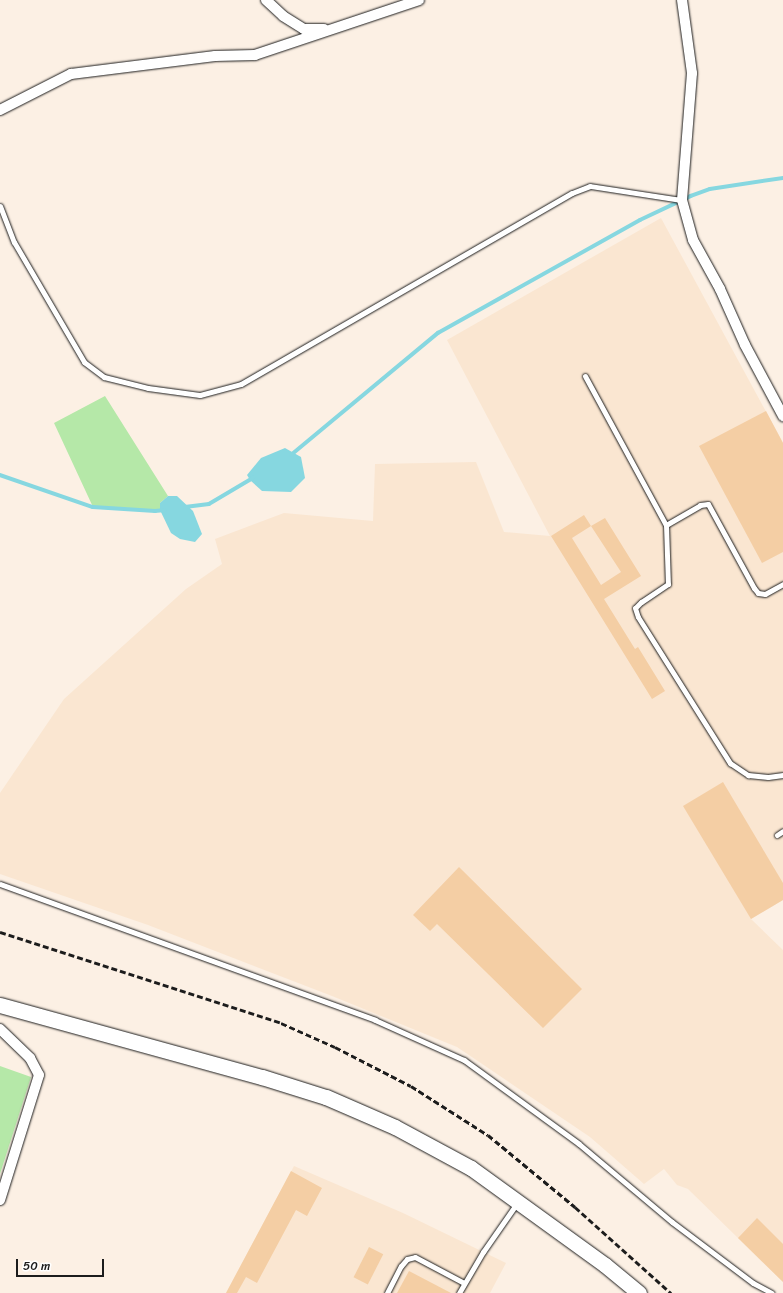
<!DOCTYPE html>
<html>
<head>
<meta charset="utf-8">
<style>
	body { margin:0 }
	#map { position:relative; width:783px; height:1293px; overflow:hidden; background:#fcf0e4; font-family:Sriracha,sans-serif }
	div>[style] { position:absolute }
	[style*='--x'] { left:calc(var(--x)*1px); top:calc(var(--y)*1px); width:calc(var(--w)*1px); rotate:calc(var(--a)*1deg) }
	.built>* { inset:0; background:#fae6d1 }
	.green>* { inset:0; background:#b5e8a8 }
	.water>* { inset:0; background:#86d7e0 }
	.stream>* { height:3.5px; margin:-1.75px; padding:0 1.75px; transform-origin:1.75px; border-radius:1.75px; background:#86d7e0 }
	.building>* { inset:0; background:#f4cea4; transform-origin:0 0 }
	.roads { filter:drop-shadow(0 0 1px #1c1c1c) drop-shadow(0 0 1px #1c1c1c) }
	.lane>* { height:5px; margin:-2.5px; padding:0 2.5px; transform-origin:2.5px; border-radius:2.5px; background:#fff }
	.street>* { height:10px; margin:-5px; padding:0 5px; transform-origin:5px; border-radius:5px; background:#fff }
	.secondary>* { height:15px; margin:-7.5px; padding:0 7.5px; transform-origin:7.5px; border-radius:7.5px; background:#fff }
	.rail>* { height:3px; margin-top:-1.5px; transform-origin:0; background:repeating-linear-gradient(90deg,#1c1c1c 0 6px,transparent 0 9px) }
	span { translate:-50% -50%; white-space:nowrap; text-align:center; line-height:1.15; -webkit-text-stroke:4px #fff; paint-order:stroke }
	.scale { position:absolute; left:16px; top:1259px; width:88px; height:18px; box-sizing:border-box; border:2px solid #1c1c1c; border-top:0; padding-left:5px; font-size:12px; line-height:14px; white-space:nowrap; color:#1c1c1c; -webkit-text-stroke:3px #fff; paint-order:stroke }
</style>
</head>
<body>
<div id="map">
	<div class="built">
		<i style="clip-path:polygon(661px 218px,783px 443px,783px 900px,751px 919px,783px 950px,783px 1282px,688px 1189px,677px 1185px,664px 1169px,644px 1184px,590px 1137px,457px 1047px,332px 996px,148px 925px,0 874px,0 793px,64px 699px,186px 589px,222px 564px,215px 539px,284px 513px,373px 521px,375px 464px,476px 462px,504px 532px,550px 536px,447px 340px)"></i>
		<i style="clip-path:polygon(294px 1166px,403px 1213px,506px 1263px,490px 1293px,226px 1293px)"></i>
	</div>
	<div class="green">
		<i style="clip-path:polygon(105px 396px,168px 496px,160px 503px,160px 510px,93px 507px,54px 423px)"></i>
		<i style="clip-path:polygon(0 1066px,31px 1077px,0 1174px)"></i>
	</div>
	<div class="water">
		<i style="clip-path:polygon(285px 448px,301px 457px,305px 478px,291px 492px,262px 491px,250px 480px,247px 475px,261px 458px)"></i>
		<i style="clip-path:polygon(168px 496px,177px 496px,193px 511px,202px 534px,195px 542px,180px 539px,171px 533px,160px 510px,160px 503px)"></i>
	</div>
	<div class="stream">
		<i style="--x:291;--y:455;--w:191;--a:-39.7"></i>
		<i style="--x:438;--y:333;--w:231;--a:-29.2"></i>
		<i style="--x:640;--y:220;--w:56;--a:-25.2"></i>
		<i style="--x:691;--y:196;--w:20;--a:-20"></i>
		<i style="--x:710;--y:189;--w:74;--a:-8.6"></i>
		<i style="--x:0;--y:475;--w:98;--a:19"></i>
		<i style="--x:93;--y:507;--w:62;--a:3.7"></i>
		<i style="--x:155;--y:511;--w:10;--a:-6"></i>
		<i style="--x:185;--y:507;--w:24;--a:-7"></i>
		<i style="--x:209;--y:504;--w:51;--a:-30.6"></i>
	</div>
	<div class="building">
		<i style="clip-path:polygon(766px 411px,783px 443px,783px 552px,762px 563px,699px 446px)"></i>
		<i style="clip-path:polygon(evenodd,584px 515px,591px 526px,605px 518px,641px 576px,604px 599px,635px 649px,638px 647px,665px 691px,652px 699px,551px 536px,584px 515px,591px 526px,621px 572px,601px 585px,572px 538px,591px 526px)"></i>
		<i style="clip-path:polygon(723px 782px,783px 883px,783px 900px,751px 919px,683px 806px)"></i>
		<i style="clip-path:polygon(459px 867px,582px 989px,543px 1028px,437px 924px,430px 931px,413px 915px)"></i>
		<i style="clip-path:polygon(291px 1171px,322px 1188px,307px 1216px,296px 1210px,257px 1283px,246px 1277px,237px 1293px,226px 1293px)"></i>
		<i style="clip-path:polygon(757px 1218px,783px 1244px,783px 1282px,738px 1238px)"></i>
		<i style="left:369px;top:1247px;width:16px;height:34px;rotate:27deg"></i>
		<i style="clip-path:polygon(409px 1271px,451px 1293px,397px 1293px)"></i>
	</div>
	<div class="roads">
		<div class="lane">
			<i style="--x:0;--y:206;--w:39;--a:69"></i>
			<i style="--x:14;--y:242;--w:139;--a:59.7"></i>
			<i style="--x:84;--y:362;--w:25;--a:37"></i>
			<i style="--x:104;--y:377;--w:45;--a:14"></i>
			<i style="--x:148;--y:388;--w:52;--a:7.7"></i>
			<i style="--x:200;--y:395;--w:42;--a:-15"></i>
			<i style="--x:241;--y:384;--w:382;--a:-30"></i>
			<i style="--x:572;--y:193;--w:19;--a:-21"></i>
			<i style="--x:590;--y:186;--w:93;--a:8.7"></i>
			<i style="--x:585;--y:376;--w:170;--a:61.5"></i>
			<i style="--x:666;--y:525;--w:39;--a:-30"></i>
			<i style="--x:700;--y:505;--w:8;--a:-7"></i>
			<i style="--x:708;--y:504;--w:96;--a:61.3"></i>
			<i style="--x:754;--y:588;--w:6;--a:51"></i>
			<i style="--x:758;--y:593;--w:7;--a:8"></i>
			<i style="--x:765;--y:594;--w:21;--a:-29"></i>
			<i style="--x:666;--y:525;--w:59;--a:88.1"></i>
			<i style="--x:668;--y:584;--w:32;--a:146"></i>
			<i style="--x:641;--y:602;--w:8;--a:135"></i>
			<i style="--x:635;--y:608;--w:9;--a:72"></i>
			<i style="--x:638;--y:617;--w:173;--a:57.8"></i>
			<i style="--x:730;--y:763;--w:22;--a:34"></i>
			<i style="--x:748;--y:775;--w:20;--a:6"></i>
			<i style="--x:768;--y:777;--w:15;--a:-8"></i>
			<i style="--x:777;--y:835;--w:7;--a:-34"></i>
			<i style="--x:0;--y:884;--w:399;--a:19.9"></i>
			<i style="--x:375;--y:1020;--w:98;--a:24.2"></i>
			<i style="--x:464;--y:1060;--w:142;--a:36.1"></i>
			<i style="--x:579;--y:1144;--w:121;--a:40"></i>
			<i style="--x:672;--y:1222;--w:101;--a:37"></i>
			<i style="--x:753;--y:1283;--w:21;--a:28"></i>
			<i style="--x:387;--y:1293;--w:30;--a:-63"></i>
			<i style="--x:401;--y:1266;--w:9;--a:-49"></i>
			<i style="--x:407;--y:1259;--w:8;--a:-14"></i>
			<i style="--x:415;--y:1257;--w:55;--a:28"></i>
			<i style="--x:459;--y:1293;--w:48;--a:-59.7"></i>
			<i style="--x:483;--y:1252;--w:60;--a:-55.2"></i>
		</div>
		<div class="street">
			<i style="--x:266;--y:0;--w:23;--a:43"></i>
			<i style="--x:283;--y:16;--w:25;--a:32"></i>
			<i style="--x:304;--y:29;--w:20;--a:0"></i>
			<i style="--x:682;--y:0;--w:74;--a:82.2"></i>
			<i style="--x:692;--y:73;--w:127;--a:94.5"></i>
			<i style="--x:682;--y:200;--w:41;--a:74.6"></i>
			<i style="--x:693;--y:240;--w:56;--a:61.1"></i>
			<i style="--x:720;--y:289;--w:61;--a:65.9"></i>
			<i style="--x:745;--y:345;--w:81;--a:61.8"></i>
			<i style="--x:0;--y:110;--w:80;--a:-26.9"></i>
			<i style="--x:71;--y:74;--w:145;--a:-7.1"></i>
			<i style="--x:215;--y:56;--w:40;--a:-1.4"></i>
			<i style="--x:255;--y:55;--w:173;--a:-18.5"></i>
			<i style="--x:0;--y:1029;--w:42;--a:44"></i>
			<i style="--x:30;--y:1058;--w:19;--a:62"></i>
			<i style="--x:39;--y:1075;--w:131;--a:107.3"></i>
		</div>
		<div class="secondary">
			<i style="--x:0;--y:1005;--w:272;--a:15.4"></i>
			<i style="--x:262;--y:1077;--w:67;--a:17.4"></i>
			<i style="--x:326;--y:1097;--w:75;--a:23.5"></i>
			<i style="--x:395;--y:1127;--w:86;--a:28.3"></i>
			<i style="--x:471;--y:1168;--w:165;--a:35.9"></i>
			<i style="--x:605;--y:1265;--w:44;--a:39.5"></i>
		</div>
	</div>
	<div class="rail">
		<i style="--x:0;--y:932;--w:295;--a:17.9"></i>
		<i style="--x:281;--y:1023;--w:59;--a:24"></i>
		<i style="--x:335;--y:1047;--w:85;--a:27.2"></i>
		<i style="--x:411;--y:1086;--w:91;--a:32.5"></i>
		<i style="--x:488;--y:1135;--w:113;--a:39.6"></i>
		<i style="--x:575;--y:1207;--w:129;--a:41.9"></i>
	</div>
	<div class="scale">50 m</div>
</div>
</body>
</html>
